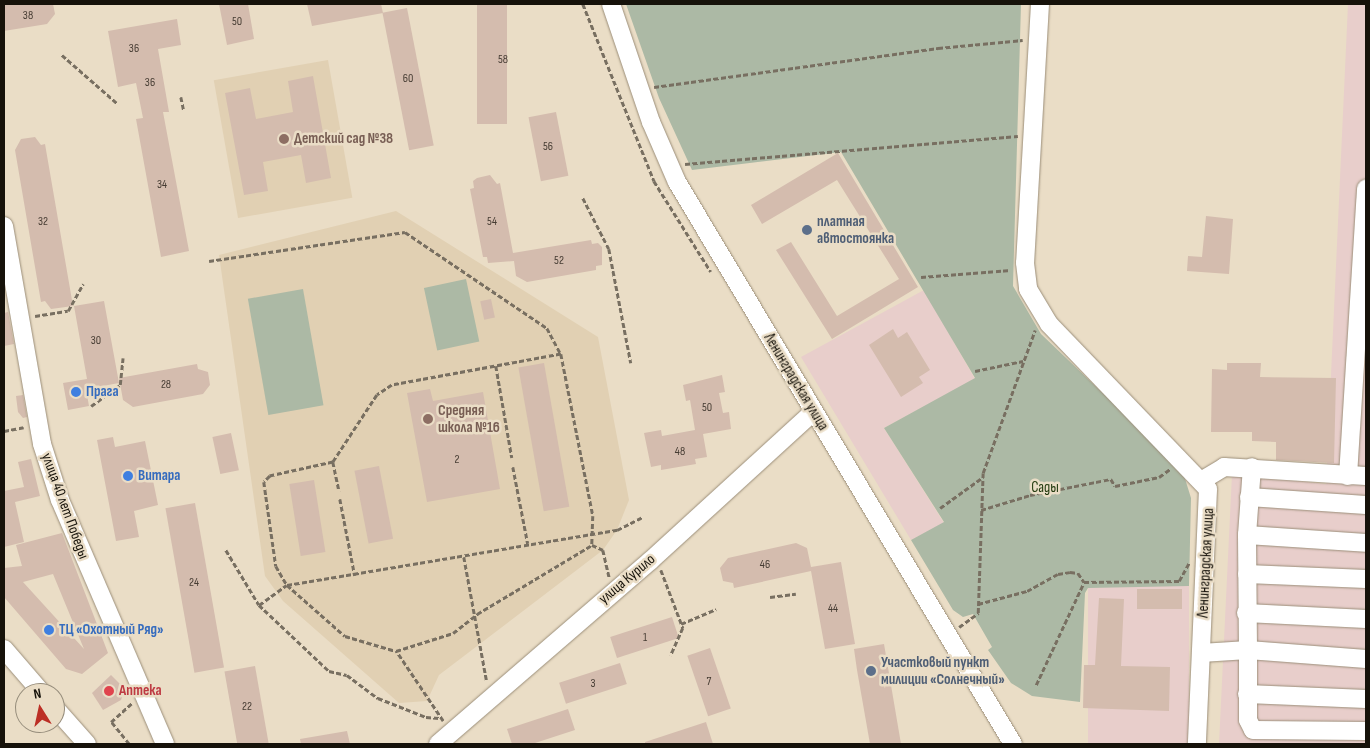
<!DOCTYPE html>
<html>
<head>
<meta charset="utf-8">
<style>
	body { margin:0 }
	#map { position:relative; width:1370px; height:748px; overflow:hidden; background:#eaddc6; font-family:"Sofia Sans Condensed",sans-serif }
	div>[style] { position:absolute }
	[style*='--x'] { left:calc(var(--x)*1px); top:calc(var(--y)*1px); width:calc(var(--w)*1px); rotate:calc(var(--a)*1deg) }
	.industrial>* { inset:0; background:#e8cecb; transform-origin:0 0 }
	.built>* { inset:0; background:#e1d0b3; transform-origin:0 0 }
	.green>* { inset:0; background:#acb9a5; transform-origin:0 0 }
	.building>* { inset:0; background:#d4bcae; transform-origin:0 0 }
	.path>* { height:2.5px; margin-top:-1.25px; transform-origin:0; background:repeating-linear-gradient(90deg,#786f61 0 5px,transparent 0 7.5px) }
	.roads { filter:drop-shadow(0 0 1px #9b8e79) drop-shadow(0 0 1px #9b8e79) }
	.minor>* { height:18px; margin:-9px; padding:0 9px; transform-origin:9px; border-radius:9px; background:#fff }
	.dots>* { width:14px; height:14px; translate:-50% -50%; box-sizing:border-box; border:2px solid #eaddc6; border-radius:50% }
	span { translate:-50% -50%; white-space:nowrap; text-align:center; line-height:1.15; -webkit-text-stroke:5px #eaddc6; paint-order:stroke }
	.number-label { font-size:12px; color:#463c33 }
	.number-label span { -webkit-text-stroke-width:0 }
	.education-label { font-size:15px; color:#785e54; font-weight:700 }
	.left { translate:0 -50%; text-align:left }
	.service-label { font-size:15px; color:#4e5e75; font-weight:700 }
	.street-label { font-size:15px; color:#16120a }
	.shop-label { font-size:15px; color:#366cbe; font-weight:700 }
	.park-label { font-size:15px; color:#233b0f }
	.health-label { font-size:15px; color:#be3a42; font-weight:700 }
	.frame { position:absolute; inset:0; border:5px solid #16120a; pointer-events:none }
	.north { position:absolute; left:15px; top:683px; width:50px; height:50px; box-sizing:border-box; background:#eaddc6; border:1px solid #958c7b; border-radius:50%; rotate:350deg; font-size:14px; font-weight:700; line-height:20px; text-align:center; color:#16120a }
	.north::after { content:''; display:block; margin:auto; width:18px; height:22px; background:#bc2f25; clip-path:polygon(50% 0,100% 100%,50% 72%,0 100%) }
</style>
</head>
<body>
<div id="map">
	<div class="industrial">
		<i style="clip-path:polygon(1348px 4px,1366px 4px,1366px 744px,1219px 744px,1232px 474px,1326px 484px)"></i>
		<i style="clip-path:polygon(924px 290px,975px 379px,884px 428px,944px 523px,911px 540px,801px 357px)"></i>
		<i style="left:1189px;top:586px;width:158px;height:101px;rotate:90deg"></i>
	</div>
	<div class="built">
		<i style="left:328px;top:60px;width:140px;height:116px;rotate:80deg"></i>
		<i style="clip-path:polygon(396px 211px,598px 337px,629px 500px,617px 530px,603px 550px,439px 675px,427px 701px,399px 703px,283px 601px,265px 576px,219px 255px)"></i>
	</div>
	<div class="green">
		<i style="clip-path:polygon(626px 4px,1021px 4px,1013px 286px,1041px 334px,1182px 469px,1191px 498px,1189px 586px,1088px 588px,1085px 593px,1080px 702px,1032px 696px,1011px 683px,988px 650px,992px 647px,973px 614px,963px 617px,953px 610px,911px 540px,944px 522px,884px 428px,975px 378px,841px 152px,692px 170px,659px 98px)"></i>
		<i style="left:466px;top:279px;width:64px;height:43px;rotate:78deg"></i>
		<i style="left:303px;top:289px;width:118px;height:56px;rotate:80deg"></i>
	</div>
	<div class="building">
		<i style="clip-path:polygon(4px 4px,53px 4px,55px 14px,47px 24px,4px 31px)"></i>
		<i style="clip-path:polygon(219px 4px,248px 4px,254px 39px,227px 45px)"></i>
		<i style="clip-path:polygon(307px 4px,381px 4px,383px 13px,312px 26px)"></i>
		<i style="left:477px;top:4px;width:30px;height:120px"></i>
		<i style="left:407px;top:8px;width:140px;height:25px;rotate:79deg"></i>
		<i style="clip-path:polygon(177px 19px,181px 45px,158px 49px,169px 112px,163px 112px,189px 251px,161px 257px,136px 119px,143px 118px,136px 83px,118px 87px,108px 31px)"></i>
		<i style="clip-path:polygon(313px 76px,331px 178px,306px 183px,301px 155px,263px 162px,268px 191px,244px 195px,225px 93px,250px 88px,256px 119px,293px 112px,288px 81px)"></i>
		<i style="left:556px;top:112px;width:65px;height:28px;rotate:79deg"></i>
		<i style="clip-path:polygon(35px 137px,41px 145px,45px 144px,73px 306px,51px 309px,45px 301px,41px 302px,15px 150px,21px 139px)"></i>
		<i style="clip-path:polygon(838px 153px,918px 287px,832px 339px,776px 250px,791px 242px,837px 316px,899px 279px,837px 180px,762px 224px,751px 205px)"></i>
		<i style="clip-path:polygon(490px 175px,497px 184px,500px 183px,513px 253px,591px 240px,592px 244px,598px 243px,602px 247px,602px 265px,596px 266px,596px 270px,527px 282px,516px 276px,514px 261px,488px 263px,487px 257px,483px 257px,470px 189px,474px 188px,473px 181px,477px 178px)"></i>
		<i style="clip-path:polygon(1206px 216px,1233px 219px,1229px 274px,1187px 271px,1188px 256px,1202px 257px)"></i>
		<i style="left:491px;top:299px;width:19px;height:11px;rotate:78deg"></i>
		<i style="clip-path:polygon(104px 301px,119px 383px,86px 389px,89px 406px,68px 410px,63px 383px,87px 379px,74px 306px)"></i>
		<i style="clip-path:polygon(8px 312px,14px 344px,4px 346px,4px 313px)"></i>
		<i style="clip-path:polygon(893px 329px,898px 338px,907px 332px,930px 370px,919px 377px,923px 383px,901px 397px,869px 345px)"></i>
		<i style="left:544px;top:363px;width:146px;height:26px;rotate:80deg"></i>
		<i style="clip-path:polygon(1227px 363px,1261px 363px,1260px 377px,1336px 378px,1334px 463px,1276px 460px,1276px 442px,1252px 441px,1252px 432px,1211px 432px,1212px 369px,1227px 370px)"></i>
		<i style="clip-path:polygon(197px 364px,198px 369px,208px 372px,210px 385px,203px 394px,133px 407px,123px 400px,119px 378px)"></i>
		<i style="clip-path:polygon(722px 375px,725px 392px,719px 393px,723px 413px,729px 412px,731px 429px,703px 434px,707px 457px,695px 459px,696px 464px,661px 470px,661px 465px,651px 467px,644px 433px,661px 430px,662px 436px,695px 430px,690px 400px,686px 401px,683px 385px)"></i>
		<i style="clip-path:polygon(430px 389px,433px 401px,483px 392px,500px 489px,427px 502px,407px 393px)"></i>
		<i style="clip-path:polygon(23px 395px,27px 417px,23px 418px,18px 412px,16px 396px)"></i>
		<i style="left:231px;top:433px;width:38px;height:19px;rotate:78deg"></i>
		<i style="clip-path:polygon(113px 437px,115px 447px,145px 441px,158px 505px,134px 511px,139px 537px,116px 541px,97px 440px)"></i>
		<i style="clip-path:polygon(31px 459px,40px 496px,15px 502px,24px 542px,4px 547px,4px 491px,24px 487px,18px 462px)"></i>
		<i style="left:379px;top:466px;width:74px;height:25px;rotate:79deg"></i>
		<i style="left:314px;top:480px;width:73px;height:25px;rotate:81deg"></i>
		<i style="left:195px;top:503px;width:167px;height:30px;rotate:80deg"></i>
		<i style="clip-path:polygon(evenodd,62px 533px,108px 653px,82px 674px,66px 669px,4px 597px,4px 568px,22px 566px,16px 545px,62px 533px,53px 574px,84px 649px,23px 582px,53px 574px)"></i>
		<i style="clip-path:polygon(796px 543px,807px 548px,811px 567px,841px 562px,855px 644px,825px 649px,811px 571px,734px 588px,733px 583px,723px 581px,720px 568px,728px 558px)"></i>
		<i style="left:1137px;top:589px;width:45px;height:20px"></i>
		<i style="clip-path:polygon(1099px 598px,1124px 599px,1121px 666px,1170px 667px,1169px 711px,1083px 708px,1084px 665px,1095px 665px)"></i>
		<i style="left:672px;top:617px;width:22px;height:65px;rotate:72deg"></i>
		<i style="clip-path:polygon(884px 644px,901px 744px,870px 744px,857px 670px,854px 649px)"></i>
		<i style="left:710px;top:648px;width:64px;height:24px;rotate:71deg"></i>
		<i style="left:620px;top:663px;width:22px;height:64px;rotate:72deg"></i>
		<i style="left:255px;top:666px;width:79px;height:31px;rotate:80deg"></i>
		<i style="clip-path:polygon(111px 675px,125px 689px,121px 700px,103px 710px,92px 693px)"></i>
		<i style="clip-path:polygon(568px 709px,575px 730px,532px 744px,512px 744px,507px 729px)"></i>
		<i style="clip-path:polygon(706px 722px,713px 744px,645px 744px,645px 742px)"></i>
		<i style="clip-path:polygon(347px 731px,350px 744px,301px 744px,300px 739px)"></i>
	</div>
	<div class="path">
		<i style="--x:583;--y:4;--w:191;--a:68.1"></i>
		<i style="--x:654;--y:181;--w:107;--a:57.9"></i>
		<i style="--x:62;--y:55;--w:74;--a:41.2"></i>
		<i style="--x:654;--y:87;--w:287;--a:-7.8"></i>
		<i style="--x:938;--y:48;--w:85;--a:-5.4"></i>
		<i style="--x:181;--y:97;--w:14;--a:78"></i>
		<i style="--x:685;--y:164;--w:334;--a:-4.8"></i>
		<i style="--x:583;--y:198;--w:57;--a:63"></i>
		<i style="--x:609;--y:249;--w:116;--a:79.1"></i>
		<i style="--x:209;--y:261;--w:198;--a:-8.4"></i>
		<i style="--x:405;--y:232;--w:171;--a:34.1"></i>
		<i style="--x:547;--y:328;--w:30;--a:62"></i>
		<i style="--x:561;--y:354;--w:165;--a:78.8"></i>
		<i style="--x:593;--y:516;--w:29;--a:92"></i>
		<i style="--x:921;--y:277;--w:90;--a:-4.4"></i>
		<i style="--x:35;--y:316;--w:33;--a:-9"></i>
		<i style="--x:68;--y:311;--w:31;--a:-61"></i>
		<i style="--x:561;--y:354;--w:172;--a:169.6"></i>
		<i style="--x:392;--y:385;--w:18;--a:146"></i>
		<i style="--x:377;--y:395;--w:80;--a:123.3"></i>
		<i style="--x:333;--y:462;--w:65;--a:167.5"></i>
		<i style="--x:270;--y:476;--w:8;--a:135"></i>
		<i style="--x:264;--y:482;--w:85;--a:81.9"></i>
		<i style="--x:276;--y:566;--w:22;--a:60"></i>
		<i style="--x:287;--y:585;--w:335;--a:-9.5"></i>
		<i style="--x:617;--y:530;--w:29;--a:-27"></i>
		<i style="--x:496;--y:366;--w:93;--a:80.1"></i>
		<i style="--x:975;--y:371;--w:49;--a:-11.8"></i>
		<i style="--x:91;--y:406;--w:36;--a:-36"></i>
		<i style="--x:120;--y:385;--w:27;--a:-84"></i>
		<i style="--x:4;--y:431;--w:20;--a:-11"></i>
		<i style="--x:333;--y:462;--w:30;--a:78"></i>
		<i style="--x:513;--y:467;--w:78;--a:79"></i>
		<i style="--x:340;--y:499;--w:78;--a:79"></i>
		<i style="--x:940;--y:508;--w:53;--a:-35.8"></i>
		<i style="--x:981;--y:510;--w:51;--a:-17"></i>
		<i style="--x:1030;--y:495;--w:83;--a:-11.2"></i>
		<i style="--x:1111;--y:479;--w:8;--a:60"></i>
		<i style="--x:1115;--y:486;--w:45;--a:-11.6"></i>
		<i style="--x:1159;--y:477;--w:14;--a:-36"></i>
		<i style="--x:226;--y:550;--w:64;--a:59"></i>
		<i style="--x:259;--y:605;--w:34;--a:-36"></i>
		<i style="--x:287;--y:585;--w:77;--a:41.3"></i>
		<i style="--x:345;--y:636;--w:53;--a:16.4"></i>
		<i style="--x:464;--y:557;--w:127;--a:79.6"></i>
		<i style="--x:661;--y:570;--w:62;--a:69.2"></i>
		<i style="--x:683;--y:628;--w:30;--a:114"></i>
		<i style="--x:770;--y:597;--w:26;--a:-7"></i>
		<i style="--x:978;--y:604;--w:51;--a:-14.9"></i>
		<i style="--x:1027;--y:591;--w:35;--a:-29"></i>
		<i style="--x:1058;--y:574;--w:12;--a:-9"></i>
		<i style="--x:1070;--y:572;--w:8;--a:7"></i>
		<i style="--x:1078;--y:573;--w:11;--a:56"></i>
		<i style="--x:1084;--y:582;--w:95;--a:-0.6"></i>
		<i style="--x:1179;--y:581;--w:21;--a:-61"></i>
		<i style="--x:259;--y:605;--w:96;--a:43.3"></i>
		<i style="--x:329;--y:671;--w:18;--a:13"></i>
		<i style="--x:347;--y:675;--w:39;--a:37"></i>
		<i style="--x:378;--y:698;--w:52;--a:21.6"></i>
		<i style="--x:426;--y:717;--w:13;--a:4"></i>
		<i style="--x:681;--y:624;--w:38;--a:-23"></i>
		<i style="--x:959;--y:627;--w:24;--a:-36"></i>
		<i style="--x:978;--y:613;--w:140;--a:-88"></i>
		<i style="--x:983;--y:473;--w:152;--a:-70"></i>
		<i style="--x:1036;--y:685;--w:114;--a:-65"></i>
		<i style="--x:443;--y:721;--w:84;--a:-123.9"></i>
		<i style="--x:396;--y:651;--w:60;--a:-17.5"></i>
		<i style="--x:453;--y:633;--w:31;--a:-38"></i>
		<i style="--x:477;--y:614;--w:134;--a:-31"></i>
		<i style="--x:592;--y:545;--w:12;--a:24"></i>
		<i style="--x:603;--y:550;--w:28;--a:77"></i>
		<i style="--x:129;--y:744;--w:28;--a:-129"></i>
		<i style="--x:111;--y:722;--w:28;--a:-42"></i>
	</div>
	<div class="roads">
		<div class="minor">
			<i style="--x:611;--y:4;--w:125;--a:71.3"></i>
			<i style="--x:651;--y:122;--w:65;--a:66.6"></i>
			<i style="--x:677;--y:182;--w:655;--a:59.13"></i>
			<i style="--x:1040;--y:4;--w:259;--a:93.3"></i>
			<i style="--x:1025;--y:263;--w:26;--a:83"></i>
			<i style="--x:1028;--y:289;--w:41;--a:59"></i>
			<i style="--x:1049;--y:324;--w:229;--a:46.1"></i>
			<i style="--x:1208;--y:489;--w:255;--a:92.5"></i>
			<i style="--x:4;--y:226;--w:221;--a:80.1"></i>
			<i style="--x:42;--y:444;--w:59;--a:72.2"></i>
			<i style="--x:60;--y:500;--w:266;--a:66.7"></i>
			<i style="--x:1348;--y:476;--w:288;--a:-86.4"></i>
			<i style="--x:1201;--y:481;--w:27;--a:-31"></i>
			<i style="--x:1224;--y:467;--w:142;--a:3.6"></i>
			<i style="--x:1249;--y:497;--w:117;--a:3.9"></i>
			<i style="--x:1247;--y:535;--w:119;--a:3.8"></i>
			<i style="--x:1247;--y:574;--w:119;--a:2.4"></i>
			<i style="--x:1246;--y:613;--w:120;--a:2.9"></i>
			<i style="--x:4;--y:649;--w:58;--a:49.2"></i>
			<i style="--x:1201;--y:653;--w:47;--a:-3.7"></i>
			<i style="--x:1248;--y:650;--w:115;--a:-90.5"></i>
			<i style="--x:1247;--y:535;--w:68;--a:-85.8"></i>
			<i style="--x:1366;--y:659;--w:118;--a:-175.6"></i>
			<i style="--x:1248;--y:650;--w:70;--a:90"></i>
			<i style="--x:1248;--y:720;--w:11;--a:63"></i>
			<i style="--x:1253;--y:730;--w:113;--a:0.5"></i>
			<i style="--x:1247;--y:694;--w:119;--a:2.4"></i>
			<i style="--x:55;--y:708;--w:48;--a:48.4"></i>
			<i style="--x:438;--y:744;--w:280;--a:-40.8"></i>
			<i style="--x:650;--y:561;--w:221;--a:-42.4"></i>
		</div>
	</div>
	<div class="dots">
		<i style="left:284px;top:139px;background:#8d6e63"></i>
		<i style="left:807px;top:230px;background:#5c6f8a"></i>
		<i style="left:76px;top:392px;background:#3f7fe0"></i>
		<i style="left:428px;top:419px;background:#8d6e63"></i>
		<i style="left:128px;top:476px;background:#3f7fe0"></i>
		<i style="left:49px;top:630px;background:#3f7fe0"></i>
		<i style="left:871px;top:671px;background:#5c6f8a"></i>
		<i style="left:109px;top:691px;background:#e0444e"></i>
	</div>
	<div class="number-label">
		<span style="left:28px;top:16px">38</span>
		<span style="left:237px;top:22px">50</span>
		<span style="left:134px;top:49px">36</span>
		<span style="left:503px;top:60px">58</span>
		<span style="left:408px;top:79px">60</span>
		<span style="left:150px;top:83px">36</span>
		<span style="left:548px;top:147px">56</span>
		<span style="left:162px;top:185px">34</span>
		<span style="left:43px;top:222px">32</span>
		<span style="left:492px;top:222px">54</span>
		<span style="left:559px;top:261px">52</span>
		<span style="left:96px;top:341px">30</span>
		<span style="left:166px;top:385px">28</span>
		<span style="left:707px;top:408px">50</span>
		<span style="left:680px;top:452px">48</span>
		<span style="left:457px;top:460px">2</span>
		<span style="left:765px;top:565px">46</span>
		<span style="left:194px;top:583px">24</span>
		<span style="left:833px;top:609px">44</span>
		<span style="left:645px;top:638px">1</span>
		<span style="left:709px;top:682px">7</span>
		<span style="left:593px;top:684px">3</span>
		<span style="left:247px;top:707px">22</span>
	</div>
	<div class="education-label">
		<span class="left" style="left:294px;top:139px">Детский сад №38</span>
		<span class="left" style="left:438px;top:419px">Средняя<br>школа №16</span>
	</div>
	<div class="service-label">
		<span class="left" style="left:817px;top:230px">платная<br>автостоянка</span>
		<span class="left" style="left:881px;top:671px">Участковый пункт<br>милиции «Солнечный»</span>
	</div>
	<div class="street-label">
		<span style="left:796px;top:382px;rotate:59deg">Ленинградская улица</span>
		<span style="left:65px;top:506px;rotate:70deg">улица 40 лет Победы</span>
		<span style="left:1206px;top:563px;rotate:-87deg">Ленинградская улица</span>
		<span style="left:627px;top:579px;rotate:-40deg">улица Курило</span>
	</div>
	<div class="shop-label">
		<span class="left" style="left:86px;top:392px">Прага</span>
		<span class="left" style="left:138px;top:476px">Витара</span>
		<span class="left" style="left:59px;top:630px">ТЦ «Охотный Ряд»</span>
	</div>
	<div class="park-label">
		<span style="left:1045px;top:488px">Сады</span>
	</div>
	<div class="health-label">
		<span class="left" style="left:119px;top:691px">Аптека</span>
	</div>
	<div class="frame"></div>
	<div class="north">N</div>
</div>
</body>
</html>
